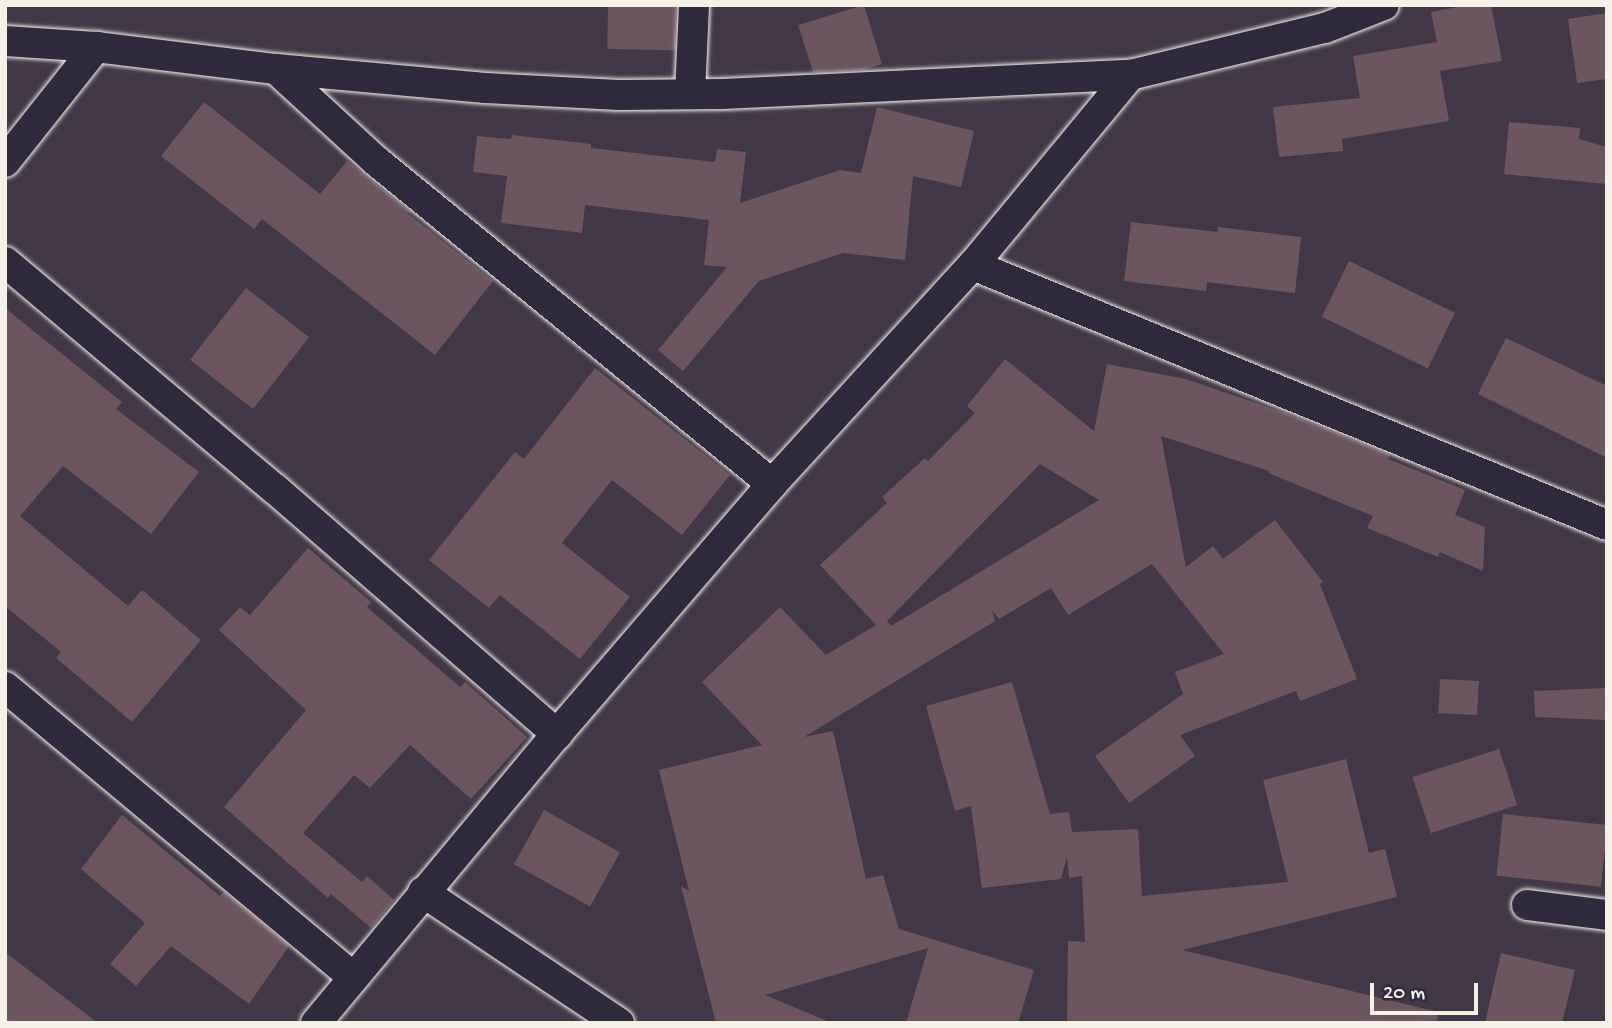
<!DOCTYPE html>
<html>
<head>
<meta charset="utf-8">
<style>
	body { margin:0 }
	#map { position:relative; width:1612px; height:1028px; overflow:hidden; background:#413747; font-family:"Gochi Hand",sans-serif }
	div>[style] { position:absolute }
	[style*='--x'] { left:calc(var(--x)*1px); top:calc(var(--y)*1px); width:calc(var(--w)*1px); rotate:calc(var(--a)*1deg) }
	.building>* { inset:0; background:#6c555f; transform-origin:0 0 }
	.roads { filter:drop-shadow(0 0 2px #f4f1e8) drop-shadow(0 0 2px #f4f1e8) }
	.street>* { height:30px; margin:-15px; padding:0 15px; transform-origin:15px; border-radius:15px; background:#2f2a3d }
	span { translate:-50% -50%; white-space:nowrap; text-align:center; line-height:1.15; -webkit-text-stroke:7px #2f2a3d; paint-order:stroke }
	.frame { position:absolute; inset:0; border:7px solid #f4f1e8; pointer-events:none }
	.scale { position:absolute; left:1370px; top:983px; width:108px; height:32px; box-sizing:border-box; border:4px solid #f4f1e8; border-top:0; padding-left:9px; font-size:21px; line-height:24px; white-space:nowrap; color:#f4f1e8; -webkit-text-stroke:5px #2f2a3d; paint-order:stroke }
</style>
</head>
<body>
<div id="map">
	<div class="building">
		<i style="left:608px;top:5px;width:68px;height:44px;rotate:1deg"></i>
		<i style="clip-path:polygon(864px 5px,882px 64px,864px 70px,813px 72px,798px 25px)"></i>
		<i style="clip-path:polygon(1468px 5px,1491px 5px,1502px 61px,1440px 71px,1449px 121px,1342px 139px,1343px 151px,1279px 157px,1273px 107px,1360px 98px,1353px 56px,1437px 42px,1431px 12px)"></i>
		<i style="clip-path:polygon(1607px 13px,1607px 79px,1577px 83px,1568px 19px)"></i>
		<i style="clip-path:polygon(204px 102px,320px 194px,347px 161px,412px 213px,406px 212px,493px 281px,435px 355px,262px 219px,254px 229px,161px 156px)"></i>
		<i style="clip-path:polygon(877px 107px,974px 131px,961px 187px,913px 176px,905px 260px,843px 253px,759px 281px,683px 371px,658px 350px,727px 267px,704px 265px,709px 220px,585px 205px,582px 233px,501px 223px,507px 176px,473px 172px,477px 136px,511px 139px,512px 135px,591px 144px,591px 148px,715px 162px,717px 149px,746px 152px,740px 203px,840px 170px,861px 173px)"></i>
		<i style="clip-path:polygon(1509px 122px,1580px 128px,1579px 139px,1607px 147px,1607px 184px,1504px 174px)"></i>
		<i style="clip-path:polygon(1131px 222px,1218px 232px,1218px 227px,1301px 237px,1295px 293px,1207px 282px,1206px 291px,1124px 281px)"></i>
		<i style="left:1349px;top:261px;width:118px;height:62px;rotate:26deg"></i>
		<i style="left:246px;top:288px;width:80px;height:91px;rotate:38deg"></i>
		<i style="clip-path:polygon(5px 308px,122px 402px,116px 409px,199px 472px,151px 534px,63px 466px,20px 516px,128px 606px,142px 590px,201px 640px,132px 722px,56px 658px,61px 652px,5px 606px)"></i>
		<i style="clip-path:polygon(1506px 338px,1607px 386px,1607px 458px,1478px 394px)"></i>
		<i style="clip-path:polygon(evenodd,1005px 359px,1094px 431px,1107px 364px,1186px 379px,1291px 415px,1390px 455px,1388px 459px,1465px 490px,1455px 515px,1485px 527px,1483px 571px,1440px 552px,1438px 557px,1367px 528px,1373px 516px,1268px 473px,1269px 471px,1161px 436px,1186px 567px,1213px 546px,1223px 559px,1275px 520px,1323px 582px,1320px 584px,1357px 679px,1300px 701px,1296px 691px,1180px 735px,1195px 756px,1129px 803px,1095px 756px,1183px 694px,1175px 672px,1224px 654px,1152px 564px,1068px 615px,1051px 588px,999px 619px,992px 610px,995px 621px,804px 737px,833px 731px,866px 879px,883px 875px,899px 929px,1034px 970px,1018px 1023px,906px 1023px,928px 948px,765px 995px,832px 1023px,716px 1023px,681px 886px,689px 891px,659px 770px,762px 745px,702px 682px,780px 607px,826px 655px,876px 625px,820px 565px,887px 503px,882px 497px,925px 458px,928px 461px,975px 413px,967px 406px,1005px 359px,1040px 464px,1099px 500px,891px 626px,887px 621px,1040px 464px)"></i>
		<i style="clip-path:polygon(595px 368px,730px 475px,682px 535px,612px 480px,562px 543px,630px 597px,580px 659px,500px 595px,489px 608px,429px 560px,515px 452px,524px 459px)"></i>
		<i style="clip-path:polygon(308px 548px,371px 602px,367px 607px,460px 687px,465px 682px,527px 737px,471px 799px,410px 745px,370px 788px,354px 775px,303px 833px,362px 882px,367px 876px,394px 900px,371px 928px,331px 894px,328px 898px,224px 807px,306px 710px,219px 630px,240px 607px,250px 615px)"></i>
		<i style="left:1440px;top:679px;width:39px;height:34px;rotate:3deg"></i>
		<i style="clip-path:polygon(1012px 682px,1050px 814px,1069px 812px,1072px 832px,1138px 829px,1142px 896px,1288px 882px,1263px 780px,1346px 759px,1369px 853px,1385px 849px,1397px 897px,1182px 950px,1438px 1012px,1437px 1023px,1067px 1023px,1068px 941px,1085px 942px,1082px 876px,1069px 878px,1067px 857px,1061px 879px,982px 888px,971px 806px,955px 811px,926px 706px)"></i>
		<i style="clip-path:polygon(1607px 688px,1607px 720px,1535px 717px,1534px 691px)"></i>
		<i style="left:1499px;top:749px;width:59px;height:91px;rotate:72deg"></i>
		<i style="left:544px;top:810px;width:87px;height:62px;rotate:29deg"></i>
		<i style="left:1503px;top:814px;width:105px;height:62px;rotate:6deg"></i>
		<i style="clip-path:polygon(122px 815px,220px 896px,224px 892px,289px 946px,249px 1004px,171px 946px,136px 986px,110px 964px,145px 923px,81px 869px)"></i>
		<i style="clip-path:polygon(5px 952px,98px 1023px,5px 1023px)"></i>
		<i style="clip-path:polygon(1501px 953px,1575px 970px,1562px 1023px,1485px 1023px)"></i>
	</div>
	<div class="roads">
		<div class="street">
			<i style="--x:5;--y:41;--w:91;--a:3.8"></i>
			<i style="--x:96;--y:47;--w:181;--a:7"></i>
			<i style="--x:276;--y:69;--w:210;--a:5.2"></i>
			<i style="--x:485;--y:88;--w:134;--a:3"></i>
			<i style="--x:619;--y:95;--w:103;--a:-0.6"></i>
			<i style="--x:722;--y:94;--w:408;--a:-2.7"></i>
			<i style="--x:1130;--y:75;--w:201;--a:-13.6"></i>
			<i style="--x:1325;--y:28;--w:63;--a:-21.3"></i>
			<i style="--x:276;--y:69;--w:136;--a:42.6"></i>
			<i style="--x:376;--y:161;--w:511;--a:39.2"></i>
			<i style="--x:690;--y:94;--w:89;--a:-87.4"></i>
			<i style="--x:5;--y:162;--w:147;--a:-51.6"></i>
			<i style="--x:5;--y:262;--w:353;--a:40.1"></i>
			<i style="--x:275;--y:489;--w:374;--a:41"></i>
			<i style="--x:973;--y:265;--w:685;--a:22.3"></i>
			<i style="--x:5;--y:687;--w:452;--a:39.8"></i>
			<i style="--x:423;--y:892;--w:236;--a:33.8"></i>
			<i style="--x:1527;--y:905;--w:81;--a:7.1"></i>
			<i style="--x:316;--y:1023;--w:376;--a:-50.2"></i>
			<i style="--x:557;--y:734;--w:330;--a:-49.3"></i>
			<i style="--x:772;--y:484;--w:297;--a:-47.5"></i>
			<i style="--x:973;--y:265;--w:246;--a:-50.4"></i>
		</div>
	</div>
	<div class="frame"></div>
	<div class="scale">20 m</div>
</div>
</body>
</html>
